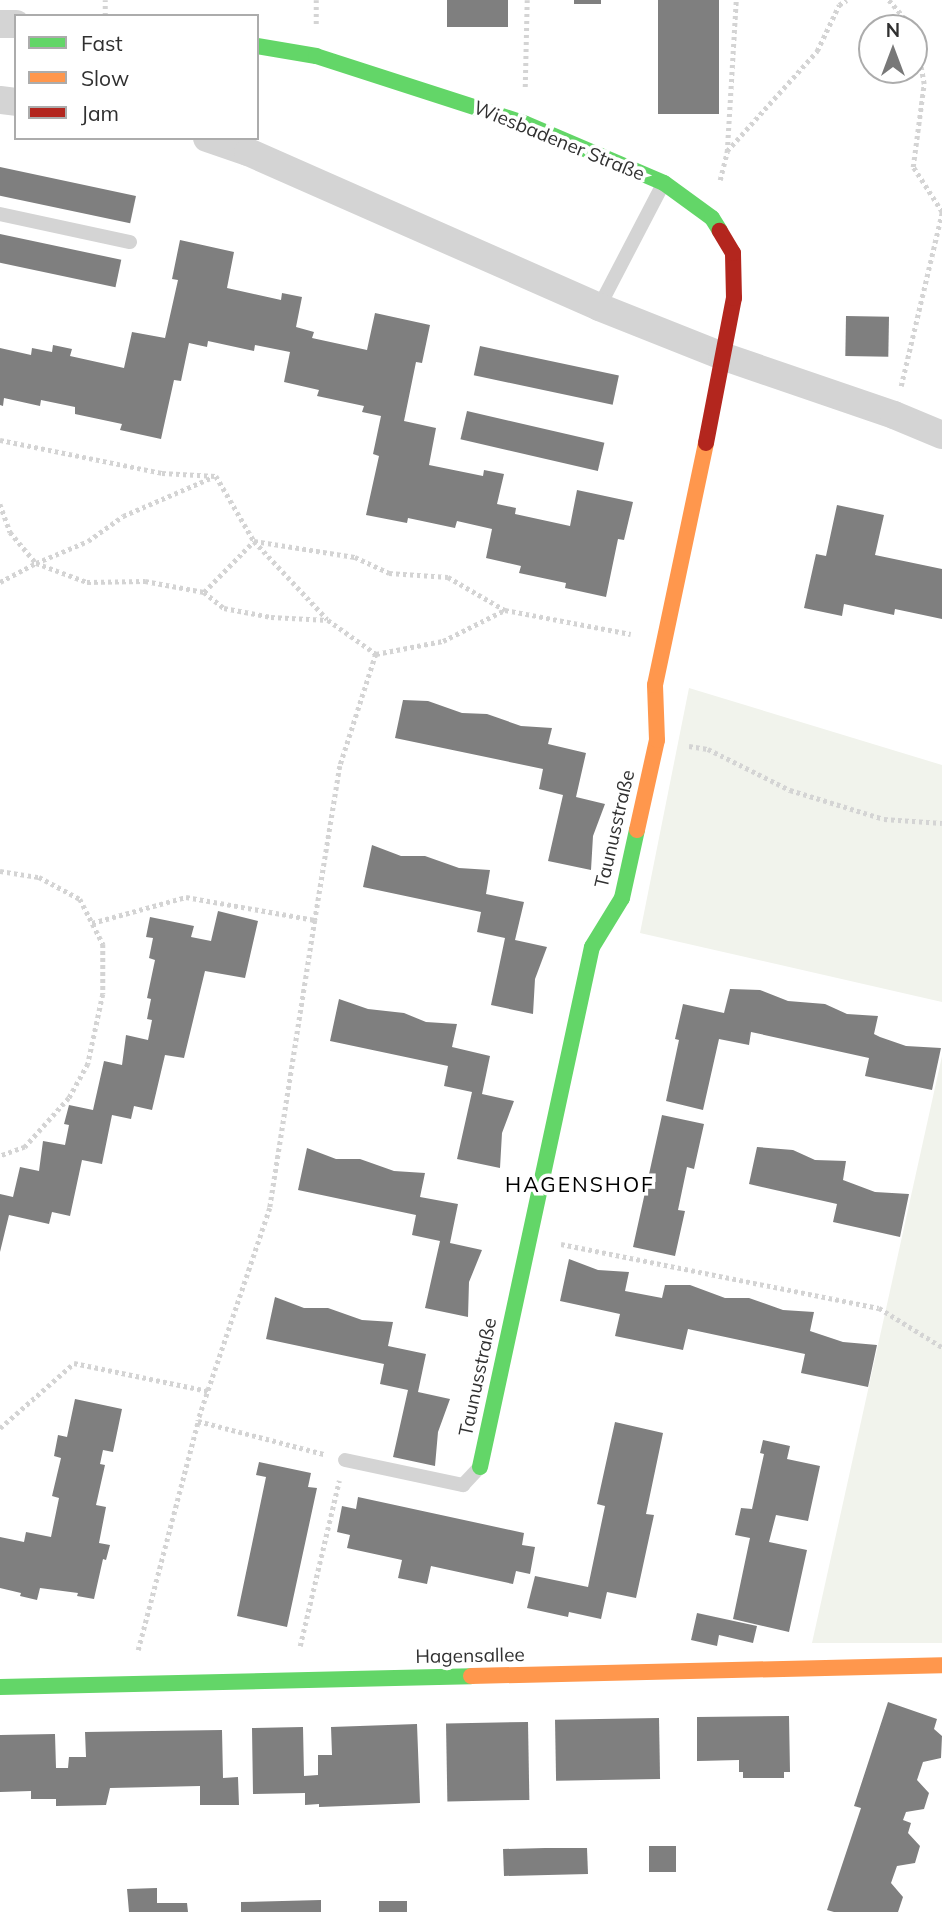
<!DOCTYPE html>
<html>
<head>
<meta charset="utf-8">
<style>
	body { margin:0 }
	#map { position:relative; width:942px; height:1912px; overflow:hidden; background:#fff; font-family:Mulish,sans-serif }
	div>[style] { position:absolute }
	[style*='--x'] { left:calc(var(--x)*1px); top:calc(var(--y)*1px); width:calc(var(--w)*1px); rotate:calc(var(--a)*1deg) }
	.green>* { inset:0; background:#f1f3ec }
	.building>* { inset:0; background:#7f7f7f; transform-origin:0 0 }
	.path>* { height:4.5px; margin-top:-2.25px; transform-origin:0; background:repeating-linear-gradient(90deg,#d4d4d4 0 3.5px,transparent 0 7px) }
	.lane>* { height:14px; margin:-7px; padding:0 7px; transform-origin:7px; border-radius:7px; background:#d4d4d4 }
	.street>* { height:28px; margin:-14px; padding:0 14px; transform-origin:14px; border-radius:14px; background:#d4d4d4 }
	.fast>* { height:16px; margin:-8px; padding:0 8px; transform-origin:8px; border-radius:8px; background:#63d668 }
	.slow>* { height:16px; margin:-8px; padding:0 8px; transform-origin:8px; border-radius:8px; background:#ff974d }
	.jam>* { height:16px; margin:-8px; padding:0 8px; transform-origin:8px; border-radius:8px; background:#b3261e }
	span { translate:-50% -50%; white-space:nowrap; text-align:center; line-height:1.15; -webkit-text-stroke:7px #fff; paint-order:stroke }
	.street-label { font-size:19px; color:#303030 }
	.neighbourhood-label { font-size:21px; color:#000; letter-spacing:2px }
	.legend { position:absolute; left:14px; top:14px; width:245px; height:126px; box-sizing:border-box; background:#fff; border:2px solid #acacac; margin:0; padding:9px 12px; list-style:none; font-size:21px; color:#303030 }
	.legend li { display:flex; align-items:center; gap:14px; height:35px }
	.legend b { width:35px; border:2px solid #acacac }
	.north { position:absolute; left:858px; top:14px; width:70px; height:70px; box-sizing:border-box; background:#fff; border:2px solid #acacac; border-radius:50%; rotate:0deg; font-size:19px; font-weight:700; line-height:28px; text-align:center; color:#303030 }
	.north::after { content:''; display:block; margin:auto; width:24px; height:32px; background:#787878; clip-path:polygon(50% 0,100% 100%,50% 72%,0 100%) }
</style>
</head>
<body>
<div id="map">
	<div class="green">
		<i style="clip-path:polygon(689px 688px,942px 765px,942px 1002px,640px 933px)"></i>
		<i style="clip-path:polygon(942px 1056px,942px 1643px,812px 1643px)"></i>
	</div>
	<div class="building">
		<i style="left:447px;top:0;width:61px;height:27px"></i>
		<i style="left:574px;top:0;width:27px;height:4px"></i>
		<i style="left:658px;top:0;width:61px;height:114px"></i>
		<i style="left:0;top:167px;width:139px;height:28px;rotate:12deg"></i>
		<i style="left:0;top:234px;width:124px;height:28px;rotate:12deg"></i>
		<i style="clip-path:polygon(180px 240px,234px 252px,227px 288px,281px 300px,282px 293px,302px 297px,296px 327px,314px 332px,312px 338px,367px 350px,375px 313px,430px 325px,422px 363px,416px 362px,404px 421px,436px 428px,429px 465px,483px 476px,484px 470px,504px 474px,497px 504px,516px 508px,515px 514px,570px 526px,577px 490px,633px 502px,624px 540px,618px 539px,606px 597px,565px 588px,566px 583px,519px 573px,521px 566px,486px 558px,492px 529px,457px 521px,455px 528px,408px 518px,407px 523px,366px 515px,379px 456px,373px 454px,381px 416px,362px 412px,364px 406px,317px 396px,319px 390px,284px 382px,290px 352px,255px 345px,254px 351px,208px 341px,207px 347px,189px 343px,181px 381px,174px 380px,161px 439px,120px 430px,122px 424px,75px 414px,75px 407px,41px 400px,40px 406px,4px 398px,3px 406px,0 405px,0 348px,31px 355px,32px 348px,52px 352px,53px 345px,72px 349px,70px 356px,124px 368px,132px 332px,165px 338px,178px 280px,172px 279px)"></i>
		<i style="left:846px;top:316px;width:43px;height:40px;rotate:1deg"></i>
		<i style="left:480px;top:346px;width:142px;height:30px;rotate:12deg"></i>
		<i style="left:467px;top:411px;width:141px;height:29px;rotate:13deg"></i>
		<i style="clip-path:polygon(837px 505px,884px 515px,875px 555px,942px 569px,942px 619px,895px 609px,894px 615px,844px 604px,842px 616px,804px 608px,816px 554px,826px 556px)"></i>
		<i style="clip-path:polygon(403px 700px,428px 701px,462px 713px,487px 714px,521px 726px,552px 728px,548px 744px,586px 753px,576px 797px,605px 804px,593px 836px,591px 870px,548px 861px,563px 795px,539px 789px,543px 769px,395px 738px)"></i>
		<i style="clip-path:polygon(372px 845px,401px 856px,425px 856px,459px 868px,490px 870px,486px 894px,524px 902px,515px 940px,547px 947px,535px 979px,533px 1014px,491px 1005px,505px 938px,477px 932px,481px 912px,363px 887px)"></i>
		<i style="clip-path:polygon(218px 911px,258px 921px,245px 978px,205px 971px,184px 1058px,165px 1055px,152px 1110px,134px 1106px,131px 1119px,112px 1115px,102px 1164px,82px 1160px,70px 1216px,52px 1212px,49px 1224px,9px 1215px,0 1252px,0 1194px,13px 1197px,20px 1167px,39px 1171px,43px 1141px,65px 1145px,69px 1125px,64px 1124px,69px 1105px,93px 1110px,104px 1061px,122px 1065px,126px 1035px,148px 1040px,152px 1020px,147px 1019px,151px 999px,147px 998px,155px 960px,149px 958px,153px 938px,146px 937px,150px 917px,194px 926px,191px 937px,211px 941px)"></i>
		<i style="clip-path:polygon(730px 989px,760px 990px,788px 1001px,825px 1004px,847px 1014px,878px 1016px,874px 1034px,880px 1037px,906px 1046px,941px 1048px,932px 1090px,865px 1076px,869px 1058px,751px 1032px,749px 1045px,719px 1039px,703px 1110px,666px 1101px,679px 1040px,675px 1039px,683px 1004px,724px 1013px)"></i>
		<i style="clip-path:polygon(339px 999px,368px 1009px,404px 1013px,426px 1022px,457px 1024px,452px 1047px,490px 1056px,482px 1094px,514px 1101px,502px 1133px,500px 1168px,457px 1159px,472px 1092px,444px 1086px,448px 1066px,330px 1041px)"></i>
		<i style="clip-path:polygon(662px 1115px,704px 1124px,694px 1169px,687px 1167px,678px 1210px,685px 1211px,675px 1256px,633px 1247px)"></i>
		<i style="clip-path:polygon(757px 1147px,793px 1150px,815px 1160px,846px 1161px,843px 1180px,875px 1192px,909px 1194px,900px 1237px,833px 1222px,837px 1204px,749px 1184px)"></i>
		<i style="clip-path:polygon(307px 1148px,336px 1159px,360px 1159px,394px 1171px,425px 1173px,420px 1197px,458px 1204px,450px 1243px,482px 1250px,469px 1282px,468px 1317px,425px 1308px,440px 1241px,412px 1235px,416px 1215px,298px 1190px)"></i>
		<i style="clip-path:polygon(569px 1259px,598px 1270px,629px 1272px,625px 1291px,662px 1298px,665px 1285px,690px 1285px,725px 1298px,749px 1298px,783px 1310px,814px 1312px,810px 1331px,843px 1342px,877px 1345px,868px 1387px,801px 1373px,805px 1354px,688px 1329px,683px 1350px,615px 1336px,620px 1314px,560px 1301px)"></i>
		<i style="clip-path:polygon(275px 1297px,304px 1308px,328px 1308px,362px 1320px,393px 1322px,388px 1346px,426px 1354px,418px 1392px,450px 1399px,438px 1432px,435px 1466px,393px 1457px,408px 1390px,380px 1384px,384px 1364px,266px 1339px)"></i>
		<i style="clip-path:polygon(75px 1399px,122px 1409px,113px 1452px,103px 1450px,100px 1464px,105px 1465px,96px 1505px,106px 1507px,99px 1543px,110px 1545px,106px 1560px,103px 1559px,94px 1599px,77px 1596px,78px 1593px,40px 1588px,37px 1600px,20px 1596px,21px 1593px,0 1588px,0 1537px,24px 1542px,26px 1532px,51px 1537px,59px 1498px,52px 1496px,61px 1458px,54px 1456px,58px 1435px,67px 1437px)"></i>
		<i style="clip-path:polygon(615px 1422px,663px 1433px,646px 1514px,654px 1515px,636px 1598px,607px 1592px,601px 1619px,569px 1612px,568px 1617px,527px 1608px,535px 1576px,588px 1587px,605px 1506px,597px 1504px)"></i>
		<i style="clip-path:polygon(763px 1440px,790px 1446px,787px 1459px,820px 1466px,808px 1521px,776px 1515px,769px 1542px,807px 1550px,789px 1632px,733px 1619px,750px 1538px,735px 1535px,741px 1508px,752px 1509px,764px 1454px,760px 1453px)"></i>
		<i style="clip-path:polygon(259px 1462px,311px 1473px,308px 1487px,317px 1488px,287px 1627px,237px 1616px,266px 1477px,256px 1475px)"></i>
		<i style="clip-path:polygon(358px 1497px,524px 1533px,522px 1545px,535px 1547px,530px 1574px,516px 1571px,513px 1584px,431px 1566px,427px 1584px,398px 1578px,402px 1560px,347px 1548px,350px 1535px,337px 1532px,342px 1506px,356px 1509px)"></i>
		<i style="clip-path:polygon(697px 1613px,757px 1626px,753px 1643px,719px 1635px,717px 1646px,691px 1640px)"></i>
		<i style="clip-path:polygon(888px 1702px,937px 1719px,934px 1729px,942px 1736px,941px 1758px,923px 1762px,917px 1780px,929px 1793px,924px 1809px,906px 1812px,903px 1820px,911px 1823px,908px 1833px,920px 1846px,915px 1863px,897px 1866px,891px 1883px,903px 1897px,898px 1912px,834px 1912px,827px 1910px,861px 1808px,854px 1806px)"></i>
		<i style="clip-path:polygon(789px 1716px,790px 1772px,784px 1772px,784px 1778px,743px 1778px,743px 1772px,739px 1772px,739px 1760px,697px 1761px,697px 1717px)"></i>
		<i style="left:659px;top:1718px;width:61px;height:104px;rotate:89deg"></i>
		<i style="left:528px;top:1722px;width:78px;height:82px;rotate:89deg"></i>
		<i style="clip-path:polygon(417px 1724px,420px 1803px,319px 1807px,319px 1804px,305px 1805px,305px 1793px,253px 1794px,252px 1728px,303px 1727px,304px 1776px,318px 1775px,318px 1755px,332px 1755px,331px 1727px)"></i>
		<i style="clip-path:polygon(222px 1730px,223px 1778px,238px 1777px,239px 1805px,200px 1805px,200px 1786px,110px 1788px,106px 1805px,56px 1806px,56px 1799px,31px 1799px,31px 1791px,0 1792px,0 1735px,55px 1734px,56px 1768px,68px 1768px,69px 1757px,86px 1757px,85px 1732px)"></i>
		<i style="left:649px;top:1846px;width:27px;height:26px"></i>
		<i style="clip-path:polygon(545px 1848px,587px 1848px,588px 1874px,504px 1876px,503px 1849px)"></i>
		<i style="clip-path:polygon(157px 1888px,157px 1903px,187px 1903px,188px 1912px,129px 1912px,127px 1889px)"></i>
		<i style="clip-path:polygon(321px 1900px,321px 1912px,241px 1912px,241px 1902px)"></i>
		<i style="left:407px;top:1901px;width:11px;height:28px;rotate:90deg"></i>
	</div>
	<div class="path">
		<i style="--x:889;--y:0;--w:37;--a:49"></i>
		<i style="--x:105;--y:16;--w:16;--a:-90"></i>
		<i style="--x:316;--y:24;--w:24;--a:-90"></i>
		<i style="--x:525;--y:87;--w:87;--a:-88.7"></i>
		<i style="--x:727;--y:151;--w:135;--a:-48"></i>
		<i style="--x:817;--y:51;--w:51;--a:-64.4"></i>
		<i style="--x:839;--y:5;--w:9;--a:-32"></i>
		<i style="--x:720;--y:180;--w:29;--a:-76"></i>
		<i style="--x:727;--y:152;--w:152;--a:-86.6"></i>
		<i style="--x:901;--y:386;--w:179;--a:-76.7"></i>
		<i style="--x:942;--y:212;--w:54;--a:-122.8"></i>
		<i style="--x:913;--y:167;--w:84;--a:-82.5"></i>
		<i style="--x:924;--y:84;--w:56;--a:-100.3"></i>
		<i style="--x:0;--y:440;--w:165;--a:11.5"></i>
		<i style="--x:162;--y:473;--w:54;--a:3.2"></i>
		<i style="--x:216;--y:476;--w:75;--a:59.7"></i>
		<i style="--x:254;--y:541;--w:107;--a:46.9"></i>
		<i style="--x:0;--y:504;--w:30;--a:70"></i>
		<i style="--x:10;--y:532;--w:40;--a:50"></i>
		<i style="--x:36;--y:563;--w:56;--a:-22.9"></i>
		<i style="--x:88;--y:541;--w:43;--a:-35.5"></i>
		<i style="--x:123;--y:516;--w:98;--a:-23.4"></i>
		<i style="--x:0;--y:582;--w:41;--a:-27.8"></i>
		<i style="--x:36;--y:563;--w:54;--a:20.4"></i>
		<i style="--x:87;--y:582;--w:58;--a:-1"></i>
		<i style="--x:145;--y:581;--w:60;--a:10.6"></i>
		<i style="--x:204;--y:592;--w:26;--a:39"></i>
		<i style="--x:224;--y:608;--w:48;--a:10.8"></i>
		<i style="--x:271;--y:617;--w:57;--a:3"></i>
		<i style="--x:328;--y:620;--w:59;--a:35.3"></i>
		<i style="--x:376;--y:654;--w:118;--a:107.8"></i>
		<i style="--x:340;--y:766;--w:156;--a:99.2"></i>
		<i style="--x:204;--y:592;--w:71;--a:-45.6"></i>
		<i style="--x:254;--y:541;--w:102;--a:9"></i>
		<i style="--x:355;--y:557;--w:38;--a:25"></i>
		<i style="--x:389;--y:573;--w:59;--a:3.9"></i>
		<i style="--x:448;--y:577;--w:66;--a:30.1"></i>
		<i style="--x:505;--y:610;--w:128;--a:10.8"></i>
		<i style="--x:376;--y:654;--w:68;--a:-11"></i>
		<i style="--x:443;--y:641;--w:69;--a:-26.6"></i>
		<i style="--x:689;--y:746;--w:19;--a:9"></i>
		<i style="--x:708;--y:749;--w:92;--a:26.6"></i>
		<i style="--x:790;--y:790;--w:98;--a:17.1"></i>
		<i style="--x:884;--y:819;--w:58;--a:3.9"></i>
		<i style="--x:0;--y:871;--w:39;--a:9"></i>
		<i style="--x:39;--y:877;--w:47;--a:28.2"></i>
		<i style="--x:80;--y:899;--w:51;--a:62.9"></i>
		<i style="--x:103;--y:944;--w:50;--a:90"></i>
		<i style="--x:103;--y:994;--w:72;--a:102.1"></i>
		<i style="--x:88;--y:1064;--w:39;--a:119"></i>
		<i style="--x:69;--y:1098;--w:66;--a:131.9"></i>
		<i style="--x:25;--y:1147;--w:27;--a:160"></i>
		<i style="--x:92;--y:923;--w:98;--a:-15.5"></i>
		<i style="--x:186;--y:897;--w:131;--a:10.1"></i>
		<i style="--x:315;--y:920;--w:291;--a:98.9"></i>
		<i style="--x:270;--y:1208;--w:225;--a:108.7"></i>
		<i style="--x:561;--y:1244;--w:324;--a:11.4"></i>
		<i style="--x:879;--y:1308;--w:74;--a:31.8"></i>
		<i style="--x:0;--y:1428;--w:98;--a:-41.3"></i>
		<i style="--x:74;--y:1363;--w:137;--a:11.8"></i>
		<i style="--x:300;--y:1646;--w:170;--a:-76.7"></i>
		<i style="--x:138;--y:1650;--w:237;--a:-75.3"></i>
		<i style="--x:198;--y:1421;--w:130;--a:14.7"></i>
	</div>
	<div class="lane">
		<i style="--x:0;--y:214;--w:133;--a:12.2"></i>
		<i style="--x:599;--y:307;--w:139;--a:-62.5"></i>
		<i style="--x:345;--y:1460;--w:121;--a:12"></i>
		<i style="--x:463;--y:1485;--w:25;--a:-47"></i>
	</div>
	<div class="street">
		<i style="--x:0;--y:24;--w:16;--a:0"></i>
		<i style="--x:0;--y:100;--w:16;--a:7"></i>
		<i style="--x:207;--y:138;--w:43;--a:18.9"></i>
		<i style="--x:248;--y:152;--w:384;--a:23.8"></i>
		<i style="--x:599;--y:307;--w:132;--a:21.7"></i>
		<i style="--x:722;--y:356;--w:182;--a:18.9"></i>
		<i style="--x:894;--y:415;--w:52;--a:22.6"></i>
	</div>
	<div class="fast">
		<i style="--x:257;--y:46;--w:60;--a:9.6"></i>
		<i style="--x:316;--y:56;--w:219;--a:17.9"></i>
		<i style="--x:524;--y:123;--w:152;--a:23.2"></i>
		<i style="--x:664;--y:183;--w:59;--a:36.1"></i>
		<i style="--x:712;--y:218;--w:15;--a:58"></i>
		<i style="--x:480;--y:1467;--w:532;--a:-77.85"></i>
		<i style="--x:592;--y:947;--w:57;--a:-58.5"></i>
		<i style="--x:622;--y:898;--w:70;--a:-77.6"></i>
		<i style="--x:0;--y:1687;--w:471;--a:-1.3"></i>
	</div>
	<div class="slow">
		<i style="--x:637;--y:830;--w:92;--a:-77.5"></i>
		<i style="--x:657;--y:740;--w:55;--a:-92.1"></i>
		<i style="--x:655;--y:685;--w:247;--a:-78.1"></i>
		<i style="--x:471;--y:1676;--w:471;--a:-1.3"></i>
	</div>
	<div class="jam">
		<i style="--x:706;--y:443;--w:148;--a:-79.1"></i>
		<i style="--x:734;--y:298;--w:45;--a:-91.3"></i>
		<i style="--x:733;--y:253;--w:26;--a:-121"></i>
	</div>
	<div class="street-label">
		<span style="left:559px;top:141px;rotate:22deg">Wiesbadener Straße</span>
		<span style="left:615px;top:829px;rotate:-77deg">Taunusstraße</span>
		<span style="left:478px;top:1377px;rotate:-78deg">Taunusstraße</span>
		<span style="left:470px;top:1656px;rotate:-1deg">Hagensallee</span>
	</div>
	<div class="neighbourhood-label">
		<span style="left:580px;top:1184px">HAGENSHOF</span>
	</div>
	<ul class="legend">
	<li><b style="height:9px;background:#63d668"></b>Fast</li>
	<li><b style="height:9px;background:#ff974d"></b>Slow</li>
	<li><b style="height:9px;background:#b3261e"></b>Jam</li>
	</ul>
	<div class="north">N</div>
</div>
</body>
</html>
